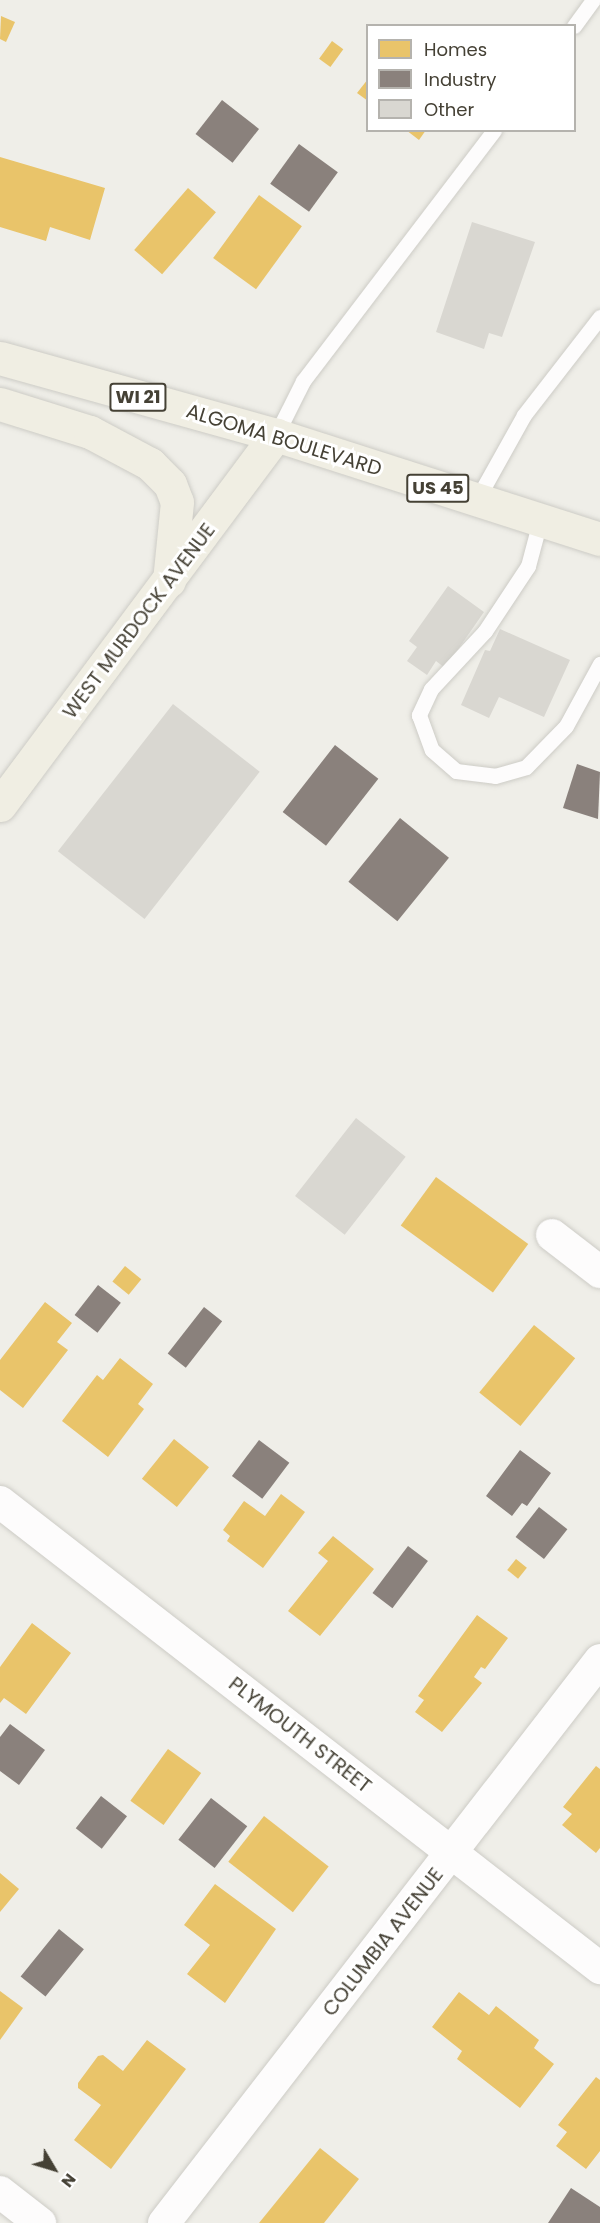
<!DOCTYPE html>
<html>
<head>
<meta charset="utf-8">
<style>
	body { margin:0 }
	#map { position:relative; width:600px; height:2223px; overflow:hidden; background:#efeee8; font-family:Poppins,sans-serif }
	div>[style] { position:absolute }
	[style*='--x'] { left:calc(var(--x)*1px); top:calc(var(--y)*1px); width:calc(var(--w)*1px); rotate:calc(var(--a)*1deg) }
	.homes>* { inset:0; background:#e9c46a; transform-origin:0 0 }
	.industry>* { inset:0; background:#8a817c; transform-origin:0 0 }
	.building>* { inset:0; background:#d9d7d1; transform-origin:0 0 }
	.roads { filter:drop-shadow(0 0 2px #cdccc6) drop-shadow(0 0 2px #cdccc6) }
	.lane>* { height:15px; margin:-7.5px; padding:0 7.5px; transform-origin:7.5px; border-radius:7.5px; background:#fdfcfc }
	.street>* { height:32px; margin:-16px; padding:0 16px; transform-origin:16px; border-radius:16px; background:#fdfcfc }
	.primary>* { height:33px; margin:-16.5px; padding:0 16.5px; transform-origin:16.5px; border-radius:16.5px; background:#f0eee3 }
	span { translate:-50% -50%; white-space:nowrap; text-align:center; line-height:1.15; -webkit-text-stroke:6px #fff; paint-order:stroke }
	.shield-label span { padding:2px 4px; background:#fff; border:2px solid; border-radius:4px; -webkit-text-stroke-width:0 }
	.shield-label { font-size:18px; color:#454135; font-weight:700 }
	.street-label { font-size:20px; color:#454135 }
	.legend { position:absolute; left:366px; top:24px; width:210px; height:108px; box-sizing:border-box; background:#fff; border:2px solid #b5b3ae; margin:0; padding:8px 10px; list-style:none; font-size:18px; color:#454135 }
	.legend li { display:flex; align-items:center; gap:12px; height:30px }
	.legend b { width:30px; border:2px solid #b5b3ae }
	.north { position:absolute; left:24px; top:2139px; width:60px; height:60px; -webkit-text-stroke:4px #fff; paint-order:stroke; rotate:128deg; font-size:16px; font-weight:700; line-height:24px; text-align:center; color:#454135 }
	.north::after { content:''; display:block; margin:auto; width:21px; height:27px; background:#454135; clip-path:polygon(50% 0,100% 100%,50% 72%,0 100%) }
</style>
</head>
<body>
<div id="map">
	<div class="homes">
		<i style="clip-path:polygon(1px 16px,15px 22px,6px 42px,0 39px)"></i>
		<i style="left:332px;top:41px;width:14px;height:22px;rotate:36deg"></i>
		<i style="clip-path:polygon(368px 79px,368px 101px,357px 93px)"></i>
		<i style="clip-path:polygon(406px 130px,426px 130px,419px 140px)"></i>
		<i style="clip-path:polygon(0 157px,105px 188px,90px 240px,50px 227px,46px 241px,0 227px)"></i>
		<i style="left:188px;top:188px;width:37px;height:82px;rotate:41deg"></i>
		<i style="left:259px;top:195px;width:53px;height:78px;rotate:36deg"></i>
		<i style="left:436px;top:1177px;width:114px;height:60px;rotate:36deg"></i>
		<i style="left:125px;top:1266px;width:21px;height:20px;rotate:39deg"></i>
		<i style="clip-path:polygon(45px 1302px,72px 1323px,57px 1342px,68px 1350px,23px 1408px,0 1390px,0 1360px)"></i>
		<i style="left:534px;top:1325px;width:53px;height:87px;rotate:39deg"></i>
		<i style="clip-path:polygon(120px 1358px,153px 1384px,138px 1404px,144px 1409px,108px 1457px,62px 1421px,97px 1375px,103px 1380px)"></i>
		<i style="left:174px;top:1439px;width:45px;height:51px;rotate:39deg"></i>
		<i style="clip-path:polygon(281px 1494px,305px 1512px,263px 1568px,227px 1541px,230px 1536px,223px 1530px,244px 1501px,265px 1516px)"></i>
		<i style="clip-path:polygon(333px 1536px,374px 1569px,320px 1636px,288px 1611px,328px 1561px,318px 1553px)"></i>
		<i style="left:516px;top:1559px;width:14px;height:14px;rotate:39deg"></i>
		<i style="clip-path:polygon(477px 1615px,508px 1638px,485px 1669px,481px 1667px,474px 1677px,482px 1683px,442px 1732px,415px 1712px,424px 1700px,418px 1696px)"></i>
		<i style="clip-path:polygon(32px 1623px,71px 1653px,26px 1714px,4px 1698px,0 1703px,0 1667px)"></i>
		<i style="left:168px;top:1749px;width:41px;height:64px;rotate:36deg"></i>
		<i style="clip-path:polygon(596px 1766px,600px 1769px,600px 1848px,596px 1853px,562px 1825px,572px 1814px,563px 1807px)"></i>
		<i style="left:264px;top:1816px;width:82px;height:58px;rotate:38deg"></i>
		<i style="clip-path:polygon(0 1873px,19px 1889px,0 1912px)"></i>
		<i style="clip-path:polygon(215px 1884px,276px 1929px,225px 2003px,187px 1974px,210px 1945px,184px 1925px)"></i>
		<i style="clip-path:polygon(0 1991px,23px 2008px,0 2040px)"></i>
		<i style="clip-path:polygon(459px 1992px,489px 2015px,496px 2006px,539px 2040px,534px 2048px,554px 2064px,520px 2108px,457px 2059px,462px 2051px,432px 2027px)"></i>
		<i style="clip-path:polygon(147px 2040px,186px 2069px,111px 2169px,74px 2140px,101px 2105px,78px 2088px,78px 2083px,98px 2056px,103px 2055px,123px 2071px)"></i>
		<i style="clip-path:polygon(596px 2077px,600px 2080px,600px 2151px,586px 2169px,556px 2146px,567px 2132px,558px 2125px)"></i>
		<i style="clip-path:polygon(320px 2148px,359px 2179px,324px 2223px,259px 2223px)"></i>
	</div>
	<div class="industry">
		<i style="left:222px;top:100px;width:47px;height:43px;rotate:38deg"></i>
		<i style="left:299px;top:144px;width:48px;height:49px;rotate:36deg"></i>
		<i style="left:335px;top:745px;width:55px;height:85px;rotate:38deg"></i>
		<i style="clip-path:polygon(577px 764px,600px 772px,598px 819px,563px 808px)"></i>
		<i style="left:400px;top:818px;width:63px;height:82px;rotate:39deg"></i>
		<i style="left:98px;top:1285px;width:29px;height:38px;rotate:38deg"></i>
		<i style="left:204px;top:1307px;width:23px;height:59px;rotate:38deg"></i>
		<i style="left:259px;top:1440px;width:38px;height:45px;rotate:37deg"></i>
		<i style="clip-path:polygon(520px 1450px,551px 1473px,527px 1506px,522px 1503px,512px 1516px,486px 1496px)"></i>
		<i style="left:539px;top:1507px;width:36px;height:38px;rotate:38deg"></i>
		<i style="left:408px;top:1546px;width:25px;height:59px;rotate:37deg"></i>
		<i style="clip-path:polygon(10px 1724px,45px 1750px,19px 1785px,0 1771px,0 1737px)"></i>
		<i style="left:101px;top:1796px;width:33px;height:41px;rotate:38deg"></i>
		<i style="left:211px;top:1798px;width:46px;height:53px;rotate:38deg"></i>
		<i style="left:59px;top:1929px;width:32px;height:61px;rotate:39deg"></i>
		<i style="clip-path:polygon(571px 2188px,600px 2207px,600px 2223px,548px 2223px)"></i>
	</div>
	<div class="building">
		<i style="clip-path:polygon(472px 222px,535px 242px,502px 337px,489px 333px,484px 349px,436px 332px)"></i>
		<i style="clip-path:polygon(448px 586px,484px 612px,445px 668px,436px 661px,427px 675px,407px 661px,417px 647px,409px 641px)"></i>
		<i style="clip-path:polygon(500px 629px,570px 660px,544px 717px,499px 697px,489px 718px,461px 705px,485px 650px,490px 651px)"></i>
		<i style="left:173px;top:704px;width:110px;height:187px;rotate:38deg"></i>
		<i style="left:356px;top:1118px;width:63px;height:99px;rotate:38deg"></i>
	</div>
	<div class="roads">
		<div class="lane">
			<i style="--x:574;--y:26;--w:32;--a:-54"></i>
			<i style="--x:276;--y:435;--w:60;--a:-63.4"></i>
			<i style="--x:303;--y:381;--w:315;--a:-52.7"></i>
			<i style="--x:476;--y:501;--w:98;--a:-60.8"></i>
			<i style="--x:524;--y:415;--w:124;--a:-52.2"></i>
			<i style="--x:540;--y:521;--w:47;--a:104.9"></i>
			<i style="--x:528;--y:566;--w:78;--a:123.5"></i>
			<i style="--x:485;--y:631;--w:79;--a:133"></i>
			<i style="--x:431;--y:689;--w:29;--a:115"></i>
			<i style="--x:419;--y:715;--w:37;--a:70"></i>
			<i style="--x:432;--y:750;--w:32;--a:41"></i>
			<i style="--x:456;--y:771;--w:39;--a:7"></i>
			<i style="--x:495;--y:776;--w:32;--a:-16"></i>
			<i style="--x:526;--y:767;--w:57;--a:-45.7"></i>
			<i style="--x:566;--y:726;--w:71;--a:-61.3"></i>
		</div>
		<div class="street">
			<i style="--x:552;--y:1235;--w:61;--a:37.6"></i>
			<i style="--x:0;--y:1502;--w:760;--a:37.84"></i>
			<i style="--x:0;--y:2192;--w:51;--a:37.8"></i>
			<i style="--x:164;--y:2223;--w:712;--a:-52.24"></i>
		</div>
		<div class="primary">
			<i style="--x:0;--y:358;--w:287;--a:15.6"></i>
			<i style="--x:276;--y:435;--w:340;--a:17.8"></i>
			<i style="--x:0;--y:404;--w:94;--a:17.3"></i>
			<i style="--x:90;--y:432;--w:68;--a:28.1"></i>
			<i style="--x:150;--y:464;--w:28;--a:45"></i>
			<i style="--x:170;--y:484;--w:19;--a:69"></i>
			<i style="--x:177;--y:502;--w:79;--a:95.8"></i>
			<i style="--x:0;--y:805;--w:462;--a:-53.3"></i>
		</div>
	</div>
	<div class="shield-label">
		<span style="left:138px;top:397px">WI 21</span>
		<span style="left:438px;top:488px">US 45</span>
	</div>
	<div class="street-label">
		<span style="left:284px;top:440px;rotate:17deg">ALGOMA BOULEVARD</span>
		<span style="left:139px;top:621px;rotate:-53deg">WEST MURDOCK AVENUE</span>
		<span style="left:300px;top:1735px;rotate:38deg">PLYMOUTH STREET</span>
		<span style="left:383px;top:1942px;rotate:-52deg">COLUMBIA AVENUE</span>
	</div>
	<ul class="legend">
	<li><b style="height:16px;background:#e9c46a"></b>Homes</li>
	<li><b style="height:16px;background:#8a817c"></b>Industry</li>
	<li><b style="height:16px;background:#d9d7d1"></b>Other</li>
	</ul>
	<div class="north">N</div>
</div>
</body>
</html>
